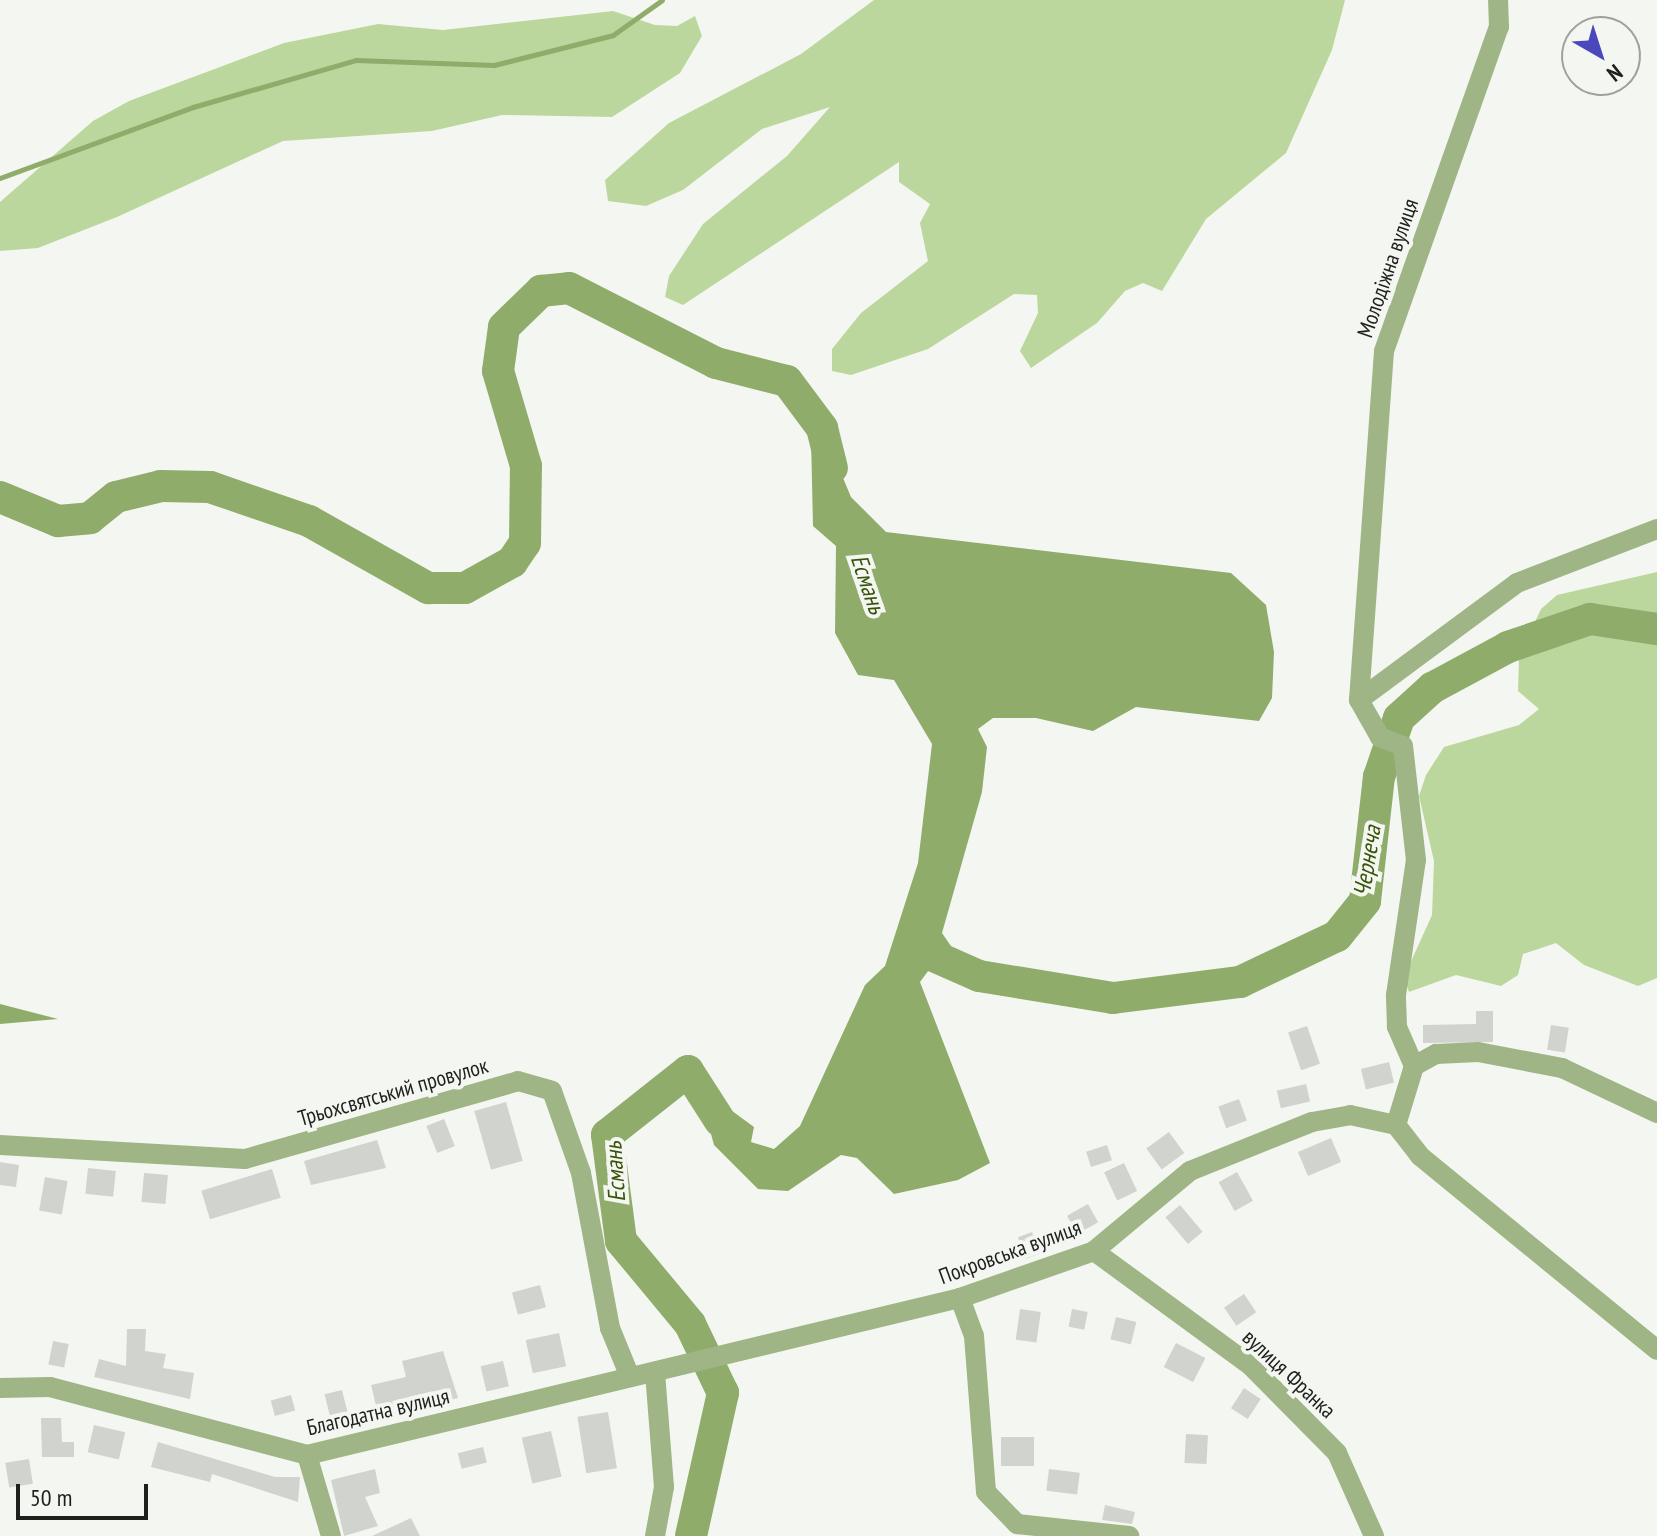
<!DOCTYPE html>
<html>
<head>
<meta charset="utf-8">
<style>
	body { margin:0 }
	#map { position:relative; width:1657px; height:1536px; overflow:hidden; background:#f4f7f1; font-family:"PT Sans Narrow",sans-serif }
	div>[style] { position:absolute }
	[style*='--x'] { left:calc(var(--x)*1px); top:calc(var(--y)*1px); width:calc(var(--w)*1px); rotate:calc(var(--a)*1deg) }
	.green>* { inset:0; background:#bcd79d }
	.water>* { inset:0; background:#8fac6b }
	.stream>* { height:5px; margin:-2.5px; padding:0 2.5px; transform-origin:2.5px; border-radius:2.5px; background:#8fac6b }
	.river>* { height:32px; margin:-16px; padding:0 16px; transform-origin:16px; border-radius:16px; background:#8fac6b }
	.building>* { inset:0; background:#d1d4ce; transform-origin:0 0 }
	.minor>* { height:20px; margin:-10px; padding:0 10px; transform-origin:10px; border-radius:10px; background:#9fb586 }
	span { translate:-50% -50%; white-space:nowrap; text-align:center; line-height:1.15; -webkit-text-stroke:8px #f4f7f1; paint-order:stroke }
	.street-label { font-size:22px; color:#1f201d }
	.water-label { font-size:24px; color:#39530b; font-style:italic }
	.north { position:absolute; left:1561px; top:16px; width:80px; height:80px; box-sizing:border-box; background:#f4f7f1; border:2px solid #9fa19c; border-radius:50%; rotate:141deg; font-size:22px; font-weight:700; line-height:32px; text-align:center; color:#1f201d }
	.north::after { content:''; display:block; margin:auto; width:28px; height:36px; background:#4b48be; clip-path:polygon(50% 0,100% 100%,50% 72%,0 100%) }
	.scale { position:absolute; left:16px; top:1484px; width:132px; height:36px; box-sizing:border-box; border:4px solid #1f201d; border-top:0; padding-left:10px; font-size:24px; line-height:28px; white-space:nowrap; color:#1f201d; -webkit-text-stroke:6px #f4f7f1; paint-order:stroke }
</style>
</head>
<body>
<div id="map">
	<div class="green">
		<i style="clip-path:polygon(874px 0,1345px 0,1332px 50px,1286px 153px,1206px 219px,1162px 291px,1143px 283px,1125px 291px,1097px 323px,1031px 368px,1020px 351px,1038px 313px,1037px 295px,1014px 294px,928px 349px,851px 375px,832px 371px,832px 349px,861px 313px,928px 261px,920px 223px,930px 204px,899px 182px,899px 162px,683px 305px,665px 297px,669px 276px,703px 224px,787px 156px,830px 107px,762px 129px,683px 190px,646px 206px,608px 201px,605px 180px,669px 123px,801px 54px)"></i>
		<i style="clip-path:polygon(613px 11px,655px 25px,677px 26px,695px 16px,702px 36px,680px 73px,612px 117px,502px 115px,432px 131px,283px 141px,117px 217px,38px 248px,0 251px,0 202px,93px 121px,129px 101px,284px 43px,378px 24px,443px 30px)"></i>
		<i style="clip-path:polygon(1657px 572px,1657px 978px,1638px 986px,1584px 965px,1556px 943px,1523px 954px,1518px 975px,1501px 986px,1456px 975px,1409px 992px,1404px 977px,1432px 915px,1434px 861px,1419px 796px,1426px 775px,1444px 747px,1519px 725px,1539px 709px,1518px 691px,1519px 656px,1541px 609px,1557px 595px)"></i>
	</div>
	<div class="water">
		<i style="clip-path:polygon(822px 428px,851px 497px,886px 532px,1231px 573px,1266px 605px,1274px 652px,1272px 698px,1259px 721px,1136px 707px,1093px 731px,1036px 718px,993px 718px,978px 729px,987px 747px,982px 792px,942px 933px,957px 955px,937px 959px,920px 982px,990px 1163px,958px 1180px,894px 1194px,857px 1158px,841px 1155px,788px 1191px,758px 1189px,714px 1145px,698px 1086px,754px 1127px,751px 1142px,774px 1149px,800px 1126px,865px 985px,885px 966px,918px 863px,932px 744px,894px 680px,858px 675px,835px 633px,836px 546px,813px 526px,811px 437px)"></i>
		<i style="clip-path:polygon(0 1004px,58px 1019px,0 1024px)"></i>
	</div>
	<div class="stream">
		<i style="--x:0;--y:178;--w:206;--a:-20.2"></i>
		<i style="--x:193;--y:107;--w:170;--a:-16.1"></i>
		<i style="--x:356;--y:60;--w:138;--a:2.1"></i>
		<i style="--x:494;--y:65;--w:123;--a:-14.1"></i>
		<i style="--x:613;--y:35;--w:60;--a:-35.5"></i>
	</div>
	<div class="river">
		<i style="--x:0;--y:497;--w:63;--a:22.5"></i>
		<i style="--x:58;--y:521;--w:32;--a:-5"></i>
		<i style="--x:90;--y:518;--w:33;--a:-39"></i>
		<i style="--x:116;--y:497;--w:46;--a:-13.7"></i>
		<i style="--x:161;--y:486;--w:49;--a:1.2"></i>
		<i style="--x:210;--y:487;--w:105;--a:19"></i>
		<i style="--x:309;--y:521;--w:137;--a:29.4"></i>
		<i style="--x:428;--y:588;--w:37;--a:0"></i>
		<i style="--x:465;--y:588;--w:54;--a:-29"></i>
		<i style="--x:512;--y:562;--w:23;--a:-56"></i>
		<i style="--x:525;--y:543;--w:77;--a:-89.3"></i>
		<i style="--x:526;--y:466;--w:99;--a:-106.4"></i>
		<i style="--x:498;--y:371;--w:44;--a:-82.2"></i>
		<i style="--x:504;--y:327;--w:52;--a:-44.2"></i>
		<i style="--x:541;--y:291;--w:28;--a:-6"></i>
		<i style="--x:569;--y:288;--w:165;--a:27"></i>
		<i style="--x:716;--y:363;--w:73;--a:14.2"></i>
		<i style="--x:787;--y:381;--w:59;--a:53.3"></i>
		<i style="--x:822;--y:428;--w:41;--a:76"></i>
		<i style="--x:911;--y:946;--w:74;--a:23.8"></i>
		<i style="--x:979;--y:976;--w:136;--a:9.3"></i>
		<i style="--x:1113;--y:998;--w:128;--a:-7.2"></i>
		<i style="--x:1240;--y:982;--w:107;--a:-25.4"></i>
		<i style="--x:1337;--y:936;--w:45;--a:-51.3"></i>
		<i style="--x:1365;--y:901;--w:125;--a:-83.6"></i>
		<i style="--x:1379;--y:777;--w:62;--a:-71.3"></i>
		<i style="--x:1399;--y:718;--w:45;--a:-42.3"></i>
		<i style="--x:1432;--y:688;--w:86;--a:-28.3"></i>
		<i style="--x:1508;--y:647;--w:87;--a:-18.9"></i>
		<i style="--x:1590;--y:619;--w:68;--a:8.5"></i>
		<i style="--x:691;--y:1536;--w:147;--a:-77.4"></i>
		<i style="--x:723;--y:1393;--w:76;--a:-115.6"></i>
		<i style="--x:690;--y:1324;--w:108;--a:-129.7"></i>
		<i style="--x:621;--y:1241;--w:107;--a:-97.5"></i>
		<i style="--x:607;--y:1135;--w:103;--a:-38.3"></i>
		<i style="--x:688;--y:1071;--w:59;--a:57.4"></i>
	</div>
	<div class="building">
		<i style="clip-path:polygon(1476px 1011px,1493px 1011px,1493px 1042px,1423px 1043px,1423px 1025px,1476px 1024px)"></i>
		<i style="left:1551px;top:1025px;width:18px;height:25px;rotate:9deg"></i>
		<i style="left:1307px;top:1026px;width:40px;height:20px;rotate:71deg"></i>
		<i style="left:1389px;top:1062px;width:21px;height:29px;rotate:76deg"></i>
		<i style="left:1306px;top:1084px;width:18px;height:30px;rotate:77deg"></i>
		<i style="left:1239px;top:1099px;width:23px;height:22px;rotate:70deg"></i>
		<i style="left:506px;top:1102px;width:61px;height:33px;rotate:74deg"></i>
		<i style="left:444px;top:1119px;width:29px;height:19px;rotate:68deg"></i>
		<i style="left:1169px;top:1132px;width:26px;height:28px;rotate:54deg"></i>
		<i style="left:1331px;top:1138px;width:26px;height:36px;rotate:67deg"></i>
		<i style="clip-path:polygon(377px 1140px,386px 1168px,311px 1185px,304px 1161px)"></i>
		<i style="left:1107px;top:1145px;width:16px;height:22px;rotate:72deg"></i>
		<i style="clip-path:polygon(0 1162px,19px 1165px,16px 1187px,0 1185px)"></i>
		<i style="left:1124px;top:1163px;width:31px;height:22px;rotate:65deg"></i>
		<i style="left:88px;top:1168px;width:28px;height:26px;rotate:6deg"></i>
		<i style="left:272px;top:1169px;width:30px;height:74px;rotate:73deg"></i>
		<i style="left:1237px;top:1172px;width:33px;height:21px;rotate:61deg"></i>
		<i style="left:144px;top:1173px;width:24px;height:29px;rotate:5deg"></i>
		<i style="left:45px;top:1177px;width:23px;height:34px;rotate:10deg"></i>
		<i style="left:1088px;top:1204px;width:21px;height:24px;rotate:61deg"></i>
		<i style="left:1180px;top:1205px;width:35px;height:19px;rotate:50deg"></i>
		<i style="left:1032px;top:1232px;width:23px;height:15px;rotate:70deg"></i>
		<i style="left:540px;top:1285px;width:23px;height:29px;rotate:75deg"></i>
		<i style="left:1244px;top:1294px;width:22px;height:24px;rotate:56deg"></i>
		<i style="left:1020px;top:1309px;width:21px;height:31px;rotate:8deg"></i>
		<i style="left:1072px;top:1309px;width:16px;height:18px;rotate:11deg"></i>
		<i style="left:1116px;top:1317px;width:21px;height:23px;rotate:14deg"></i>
		<i style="clip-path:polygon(127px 1329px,146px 1329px,145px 1351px,166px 1354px,163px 1368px,194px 1373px,190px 1399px,94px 1377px,99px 1359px,126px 1366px)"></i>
		<i style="left:559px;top:1333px;width:34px;height:34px;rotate:78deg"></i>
		<i style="left:53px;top:1341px;width:16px;height:24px;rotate:11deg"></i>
		<i style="left:1176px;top:1343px;width:33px;height:27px;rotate:27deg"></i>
		<i style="clip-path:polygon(443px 1351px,458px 1398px,379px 1418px,371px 1385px,406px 1377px,402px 1361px)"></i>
		<i style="left:503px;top:1361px;width:26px;height:23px;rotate:77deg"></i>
		<i style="left:1244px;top:1388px;width:20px;height:24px;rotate:33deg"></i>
		<i style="left:342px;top:1390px;width:36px;height:18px;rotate:76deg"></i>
		<i style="left:291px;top:1395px;width:16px;height:21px;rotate:75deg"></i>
		<i style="left:608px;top:1412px;width:57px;height:31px;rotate:81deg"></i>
		<i style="clip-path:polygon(41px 1418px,61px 1418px,62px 1442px,74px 1442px,74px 1457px,42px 1457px)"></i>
		<i style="left:94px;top:1425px;width:32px;height:28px;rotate:13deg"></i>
		<i style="left:551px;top:1431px;width:47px;height:30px;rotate:77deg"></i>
		<i style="left:1186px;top:1434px;width:22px;height:29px;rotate:3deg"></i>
		<i style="left:1001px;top:1437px;width:33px;height:29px"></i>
		<i style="clip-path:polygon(158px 1442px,275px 1477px,300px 1477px,298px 1502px,212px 1474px,210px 1482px,151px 1467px)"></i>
		<i style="left:483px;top:1447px;width:16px;height:26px;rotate:76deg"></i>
		<i style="left:29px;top:1459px;width:25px;height:24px;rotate:81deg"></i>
		<i style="clip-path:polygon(375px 1469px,380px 1493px,365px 1497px,378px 1526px,344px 1536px,331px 1480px)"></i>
		<i style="left:1049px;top:1469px;width:31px;height:22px;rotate:7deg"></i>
		<i style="clip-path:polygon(1105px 1505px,1135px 1512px,1132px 1524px,1102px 1520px)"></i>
		<i style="clip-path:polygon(411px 1518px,420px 1536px,372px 1536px)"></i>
	</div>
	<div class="minor">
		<i style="--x:1359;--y:700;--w:197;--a:-36.5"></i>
		<i style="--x:1517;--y:583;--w:150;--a:-21.1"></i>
		<i style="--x:1414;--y:1066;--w:25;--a:-29"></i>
		<i style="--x:1436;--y:1054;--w:42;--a:-2.7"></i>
		<i style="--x:1478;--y:1052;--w:86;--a:10.8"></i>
		<i style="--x:1562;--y:1068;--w:105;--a:25.3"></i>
		<i style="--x:1396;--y:1125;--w:62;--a:-73"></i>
		<i style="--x:1414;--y:1066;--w:43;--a:-113.6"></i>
		<i style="--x:1397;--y:1027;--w:32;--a:-92"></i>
		<i style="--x:1396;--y:995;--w:136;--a:-81.6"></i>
		<i style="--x:1416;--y:860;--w:115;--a:-96.5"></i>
		<i style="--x:1403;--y:746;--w:25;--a:-159"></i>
		<i style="--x:1380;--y:737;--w:43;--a:-119.6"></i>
		<i style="--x:1359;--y:700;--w:350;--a:-85.9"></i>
		<i style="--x:1384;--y:351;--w:344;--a:-70.5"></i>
		<i style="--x:1499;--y:27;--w:27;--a:-92"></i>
		<i style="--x:0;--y:1145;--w:245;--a:3.3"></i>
		<i style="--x:245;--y:1159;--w:284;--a:-15.9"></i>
		<i style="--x:518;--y:1081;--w:35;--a:16"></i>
		<i style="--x:552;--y:1091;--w:87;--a:70.5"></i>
		<i style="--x:581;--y:1173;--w:158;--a:79.4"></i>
		<i style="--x:610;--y:1328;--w:53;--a:67.8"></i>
		<i style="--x:1094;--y:1251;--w:193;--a:36.2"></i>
		<i style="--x:1250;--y:1365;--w:124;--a:45.3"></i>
		<i style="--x:1337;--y:1453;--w:91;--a:66"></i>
		<i style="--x:960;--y:1298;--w:40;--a:69.8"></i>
		<i style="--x:974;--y:1336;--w:156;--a:85.6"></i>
		<i style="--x:986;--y:1492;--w:45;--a:45.9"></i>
		<i style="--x:1017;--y:1524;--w:113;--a:6.1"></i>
		<i style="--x:0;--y:1388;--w:50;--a:-1.1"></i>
		<i style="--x:50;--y:1387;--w:266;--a:14.8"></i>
		<i style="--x:307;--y:1455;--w:672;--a:-13.52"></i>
		<i style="--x:960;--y:1298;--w:142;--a:-19.3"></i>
		<i style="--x:1094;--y:1251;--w:125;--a:-39.8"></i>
		<i style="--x:1190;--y:1171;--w:131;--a:-21.9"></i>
		<i style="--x:1312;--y:1122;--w:39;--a:-10"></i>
		<i style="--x:1350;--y:1115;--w:47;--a:12.3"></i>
		<i style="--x:1396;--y:1125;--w:39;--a:52"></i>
		<i style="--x:1420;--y:1156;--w:306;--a:39.3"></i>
		<i style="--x:307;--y:1455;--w:84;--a:73.5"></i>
		<i style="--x:655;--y:1536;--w:50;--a:-79.6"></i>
		<i style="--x:664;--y:1487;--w:115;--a:-94.5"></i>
	</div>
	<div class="street-label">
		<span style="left:1388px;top:268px;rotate:-71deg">Молодіжна вулиця</span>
		<span style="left:393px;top:1092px;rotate:-16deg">Трьохсвятський провулок</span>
		<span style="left:1010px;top:1252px;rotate:-20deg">Покровська вулиця</span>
		<span style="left:1289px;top:1374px;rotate:43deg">вулиця Франка</span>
		<span style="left:378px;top:1412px;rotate:-13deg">Благодатна вулиця</span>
	</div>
	<div class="water-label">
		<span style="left:868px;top:584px;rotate:71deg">Есмань</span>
		<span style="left:1367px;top:861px;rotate:-81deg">Чернеча</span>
		<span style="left:615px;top:1172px;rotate:-94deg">Есмань</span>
	</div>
	<div class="north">N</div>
	<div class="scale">50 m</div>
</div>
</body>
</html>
